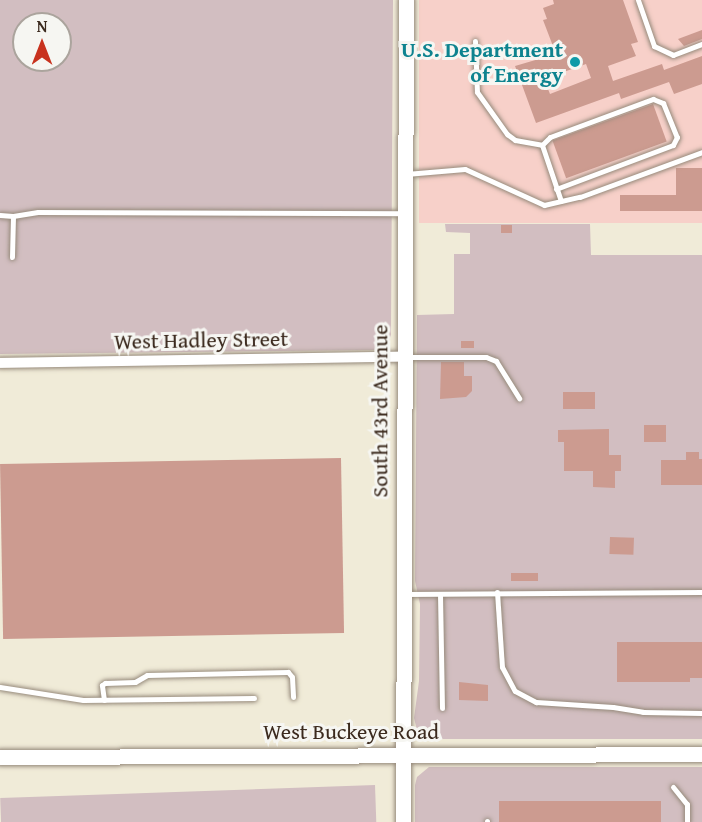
<!DOCTYPE html>
<html>
<head>
<meta charset="utf-8">
<style>
	body { margin:0 }
	#map { position:relative; width:702px; height:822px; overflow:hidden; background:#f0ebd8; font-family:"Gentium Book Plus",serif }
	div>[style] { position:absolute }
	[style*='--x'] { left:calc(var(--x)*1px); top:calc(var(--y)*1px); width:calc(var(--w)*1px); rotate:calc(var(--a)*1deg) }
	.built>* { inset:0; background:#f7d0c9; transform-origin:0 0 }
	.industrial>* { inset:0; background:#d2bec1; transform-origin:0 0 }
	.building>* { inset:0; background:#cc9b90; transform-origin:0 0 }
	.roads { filter:drop-shadow(0 0 2px #968a7b) drop-shadow(0 0 2px #968a7b) }
	.service>* { height:5px; margin:-2.5px; padding:0 2.5px; transform-origin:2.5px; border-radius:2.5px; background:#fff }
	.minor>* { height:10px; margin:-5px; padding:0 5px; transform-origin:5px; border-radius:5px; background:#fff }
	.secondary>* { height:15px; margin:-7.5px; padding:0 7.5px; transform-origin:7.5px; border-radius:7.5px; background:#fff }
	.dots>* { width:16px; height:16px; translate:-50% -50%; box-sizing:border-box; border:3px solid #f6f6f2; border-radius:50% }
	span { translate:-50% -50%; white-space:nowrap; text-align:center; line-height:1.15; -webkit-text-stroke:6px #f6f6f2; paint-order:stroke }
	.culture-label { font-size:22px; color:#0d838f; font-weight:700 }
	.right { translate:-100% -50%; text-align:right }
	.street-label { font-size:22px; color:#3b2a1e }
	.north { position:absolute; left:12px; top:12px; width:60px; height:60px; box-sizing:border-box; background:#f6f6f2; border:2px solid #aba49d; border-radius:50%; rotate:0deg; font-size:16px; font-weight:700; line-height:24px; text-align:center; color:#3b2a1e }
	.north::after { content:''; display:block; margin:auto; width:21px; height:27px; background:#c8321e; clip-path:polygon(50% 0,100% 100%,50% 72%,0 100%) }
</style>
</head>
<body>
<div id="map">
	<div class="built">
		<i style="left:419px;top:0;width:283px;height:223px"></i>
	</div>
	<div class="industrial">
		<i style="clip-path:polygon(evenodd,0 0,393px 0,391px 335px,388px 344px,378px 350px,0 354px,0 0,24px 24px,60px 24px,60px 60px,24px 60px,24px 24px)"></i>
		<i style="clip-path:polygon(445px 224px,590px 224px,591px 255px,702px 255px,702px 739px,431px 739px,417px 730px,414px 718px,419px 681px,420px 604px,415px 581px,417px 315px,454px 314px,454px 254px,470px 254px,470px 233px,446px 232px)"></i>
		<i style="clip-path:polygon(429px 767px,702px 767px,702px 822px,415px 822px,415px 785px,417px 777px)"></i>
		<i style="left:375px;top:785px;width:37px;height:375px;rotate:88deg"></i>
	</div>
	<div class="building">
		<i style="clip-path:polygon(evenodd,553px 0,623px 0,638px 42px,631px 44px,636px 56px,608px 66px,613px 81px,662px 64px,664px 70px,702px 56px,702px 84px,674px 94px,669px 82px,621px 99px,619px 93px,536px 123px,515px 66px,556px 54px,543px 20px,547px 19px,543px 8px,554px 4px,553px 0,586px 64px,591px 78px,550px 94px,544px 79px,586px 64px)"></i>
		<i style="clip-path:polygon(702px 30px,702px 39px,684px 46px,678px 39px)"></i>
		<i style="left:653px;top:104px;width:40px;height:107px;rotate:70deg"></i>
		<i style="clip-path:polygon(676px 168px,702px 168px,702px 211px,620px 211px,620px 195px,676px 195px)"></i>
		<i style="left:501px;top:225px;width:11px;height:8px"></i>
		<i style="left:461px;top:341px;width:13px;height:7px"></i>
		<i style="clip-path:polygon(441px 362px,464px 362px,464px 376px,472px 376px,472px 391px,466px 397px,440px 399px)"></i>
		<i style="left:563px;top:392px;width:32px;height:17px"></i>
		<i style="left:644px;top:425px;width:22px;height:17px"></i>
		<i style="clip-path:polygon(609px 429px,609px 455px,621px 455px,621px 471px,615px 471px,615px 488px,593px 487px,593px 471px,564px 471px,564px 442px,558px 442px,558px 430px)"></i>
		<i style="clip-path:polygon(686px 452px,699px 452px,699px 459px,702px 459px,702px 485px,661px 485px,661px 460px,686px 460px)"></i>
		<i style="left:341px;top:458px;width:175px;height:341px;rotate:89deg"></i>
		<i style="left:610px;top:537px;width:24px;height:17px;rotate:2deg"></i>
		<i style="left:511px;top:573px;width:27px;height:8px"></i>
		<i style="clip-path:polygon(617px 642px,702px 642px,702px 678px,690px 678px,690px 682px,617px 682px)"></i>
		<i style="clip-path:polygon(459px 682px,488px 685px,488px 701px,459px 700px)"></i>
		<i style="left:499px;top:801px;width:162px;height:21px"></i>
	</div>
	<div class="roads">
		<div class="service">
			<i style="--x:638;--y:0;--w:49;--a:70.8"></i>
			<i style="--x:654;--y:46;--w:21;--a:25"></i>
			<i style="--x:673;--y:55;--w:31;--a:-21"></i>
			<i style="--x:475;--y:41;--w:51;--a:87.8"></i>
			<i style="--x:477;--y:92;--w:52;--a:54.5"></i>
			<i style="--x:507;--y:134;--w:10;--a:37"></i>
			<i style="--x:515;--y:140;--w:27;--a:10"></i>
			<i style="--x:542;--y:145;--w:59;--a:71.3"></i>
			<i style="--x:542;--y:145;--w:11;--a:-45"></i>
			<i style="--x:550;--y:137;--w:110;--a:-20.3"></i>
			<i style="--x:653;--y:99;--w:11;--a:22"></i>
			<i style="--x:663;--y:103;--w:37;--a:68"></i>
			<i style="--x:677;--y:137;--w:9;--a:117"></i>
			<i style="--x:673;--y:145;--w:125;--a:159.4"></i>
			<i style="--x:406;--y:174;--w:59;--a:-4.8"></i>
			<i style="--x:465;--y:169;--w:87;--a:24.5"></i>
			<i style="--x:544;--y:205;--w:37;--a:-13"></i>
			<i style="--x:580;--y:197;--w:130;--a:-20.2"></i>
			<i style="--x:0;--y:215;--w:13;--a:4"></i>
			<i style="--x:12;--y:257;--w:41;--a:-88.6"></i>
			<i style="--x:13;--y:216;--w:25;--a:-9"></i>
			<i style="--x:38;--y:212;--w:366;--a:0.2"></i>
			<i style="--x:407;--y:357;--w:79;--a:0"></i>
			<i style="--x:486;--y:357;--w:11;--a:22"></i>
			<i style="--x:496;--y:361;--w:44;--a:58.1"></i>
			<i style="--x:497;--y:592;--w:75;--a:86.2"></i>
			<i style="--x:502;--y:667;--w:27;--a:62"></i>
			<i style="--x:515;--y:691;--w:24;--a:28"></i>
			<i style="--x:536;--y:702;--w:77;--a:3.7"></i>
			<i style="--x:613;--y:707;--w:30;--a:9"></i>
			<i style="--x:643;--y:712;--w:59;--a:1"></i>
			<i style="--x:404;--y:594;--w:298;--a:-0.4"></i>
			<i style="--x:440;--y:594;--w:114;--a:89"></i>
			<i style="--x:0;--y:687;--w:84;--a:8.9"></i>
			<i style="--x:83;--y:700;--w:171;--a:-0.7"></i>
			<i style="--x:104;--y:700;--w:15;--a:-98"></i>
			<i style="--x:102;--y:685;--w:4;--a:-34"></i>
			<i style="--x:105;--y:683;--w:30;--a:-2"></i>
			<i style="--x:135;--y:682;--w:14;--a:-30"></i>
			<i style="--x:147;--y:675;--w:141;--a:-1.2"></i>
			<i style="--x:288;--y:672;--w:6;--a:51"></i>
			<i style="--x:292;--y:677;--w:20;--a:87"></i>
			<i style="--x:673;--y:787;--w:22;--a:51"></i>
			<i style="--x:687;--y:804;--w:18;--a:90"></i>
			<i style="--x:487;--y:821;--w:1;--a:90"></i>
		</div>
		<div class="minor">
			<i style="--x:0;--y:363;--w:403;--a:-0.9"></i>
		</div>
		<div class="secondary">
			<i style="--x:0;--y:757;--w:702;--a:-0.24"></i>
			<i style="--x:403;--y:822;--w:822;--a:-89.79"></i>
		</div>
	</div>
	<div class="dots">
		<i style="left:575px;top:62px;background:#0f9aa8"></i>
	</div>
	<div class="culture-label">
		<span class="right" style="left:563px;top:62px">U.S. Department<br>of Energy</span>
	</div>
	<div class="street-label">
		<span style="left:201px;top:340px;rotate:-1deg">West Hadley Street</span>
		<span style="left:380px;top:411px;rotate:-90deg">South 43rd Avenue</span>
		<span style="left:351px;top:732px">West Buckeye Road</span>
	</div>
	<div class="north">N</div>
</div>
</body>
</html>
